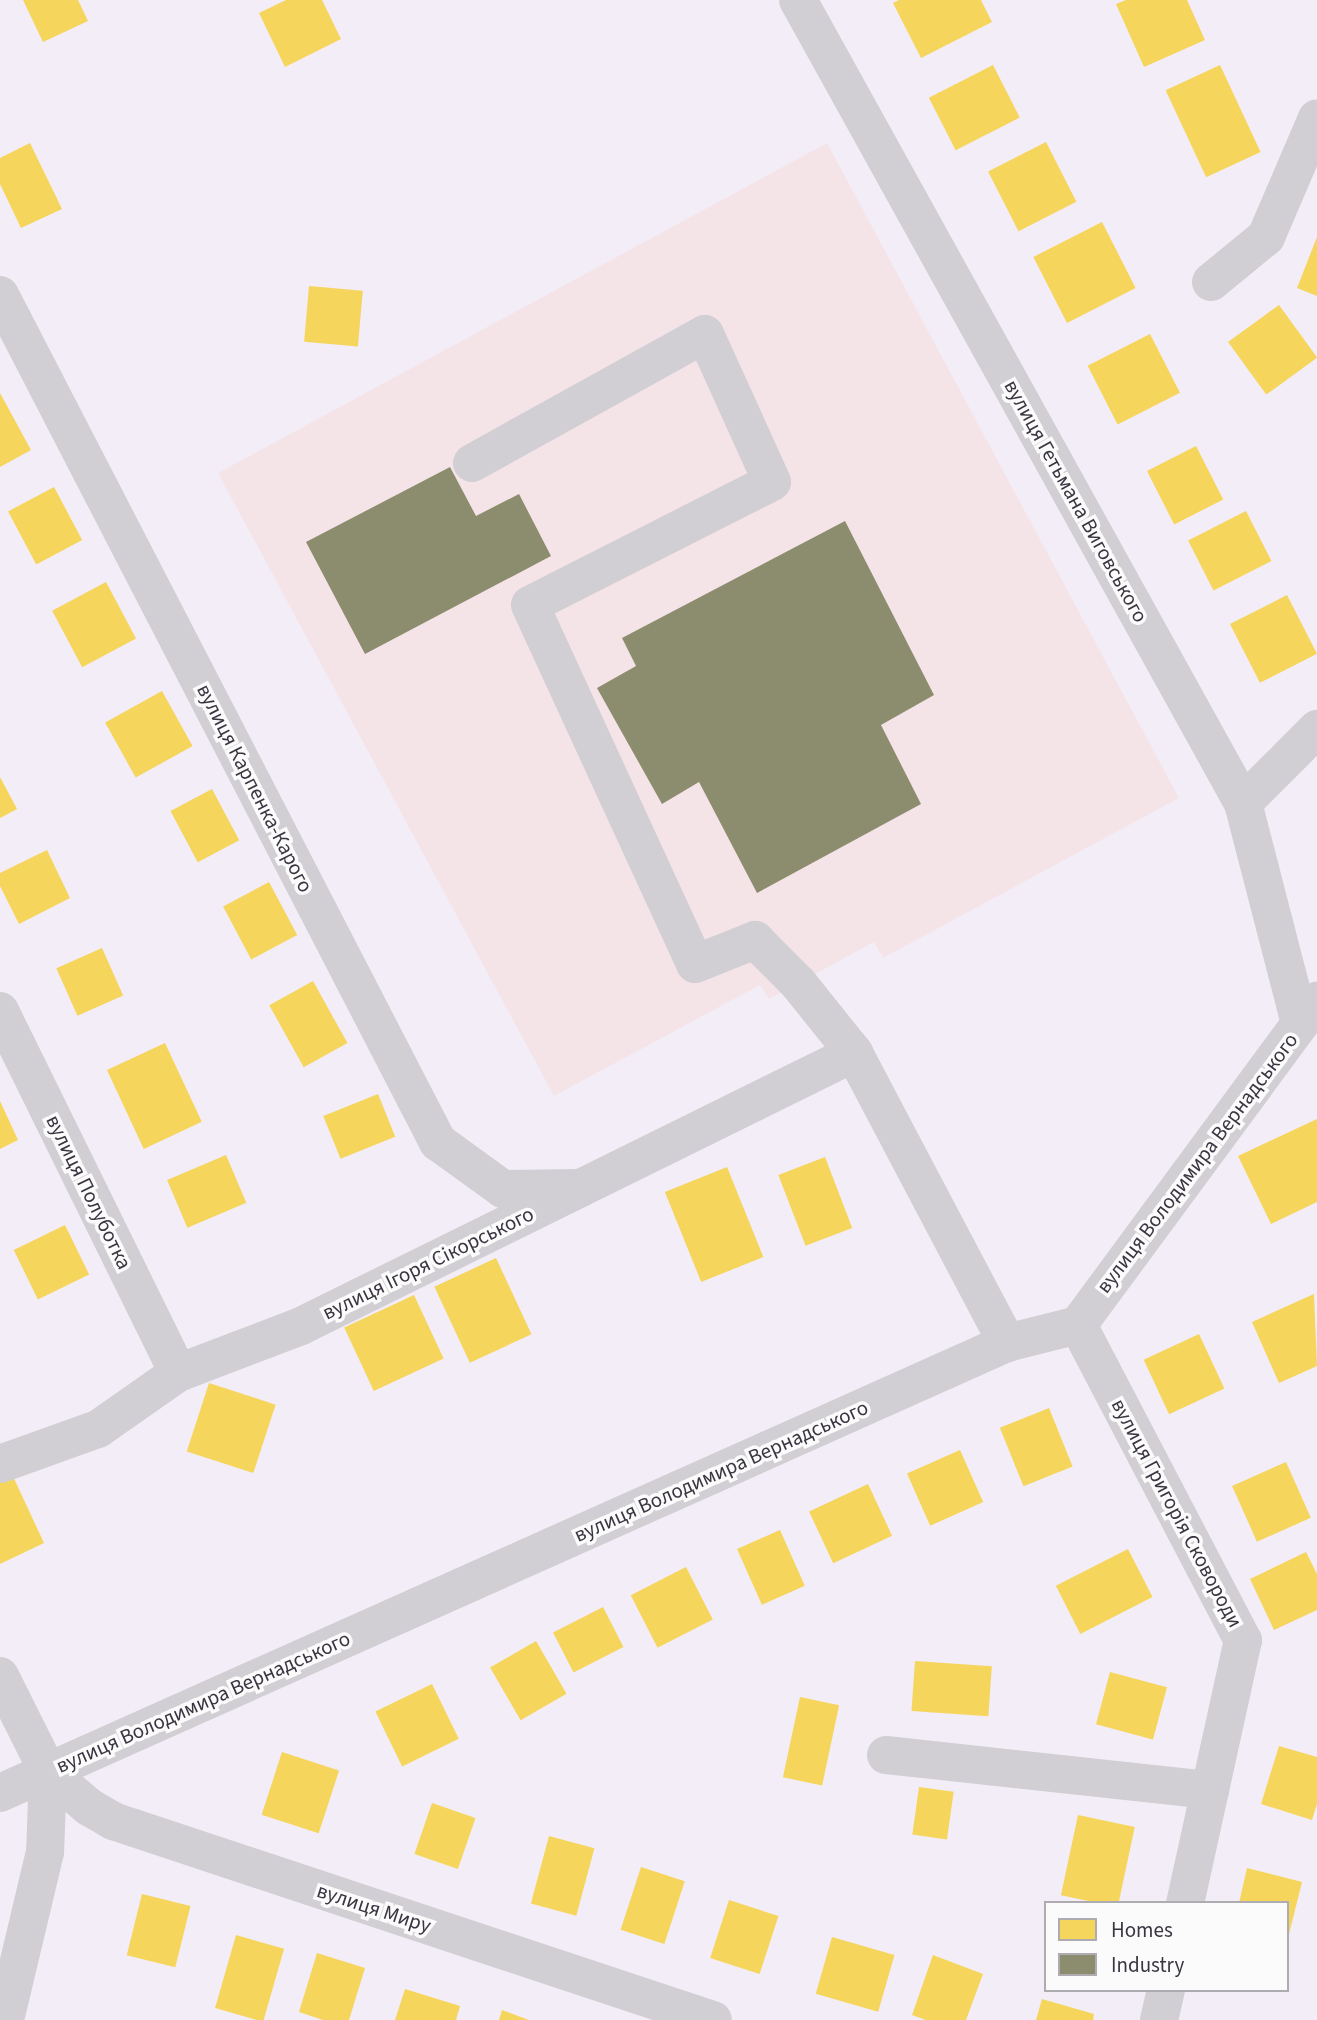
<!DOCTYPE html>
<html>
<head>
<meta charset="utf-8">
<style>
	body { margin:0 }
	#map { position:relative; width:1317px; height:2020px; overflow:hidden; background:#f2edf7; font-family:"Source Sans 3",sans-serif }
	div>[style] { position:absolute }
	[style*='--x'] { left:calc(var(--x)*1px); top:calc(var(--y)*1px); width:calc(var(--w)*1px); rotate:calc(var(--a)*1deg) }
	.industrial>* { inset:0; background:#f5e4e7 }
	.homes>* { inset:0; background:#f6d55c; transform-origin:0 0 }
	.industry>* { inset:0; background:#8c8c6e }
	.minor>* { height:38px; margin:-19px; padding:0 19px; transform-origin:19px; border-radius:19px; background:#d1cfd3 }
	span { translate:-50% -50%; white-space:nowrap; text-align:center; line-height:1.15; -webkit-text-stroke:7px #fbfbfb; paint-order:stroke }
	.street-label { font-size:21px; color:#3b3541 }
	.legend { position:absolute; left:1044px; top:1901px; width:245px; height:91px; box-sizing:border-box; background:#fbfbfb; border:2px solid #aeacb1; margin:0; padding:9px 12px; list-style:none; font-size:21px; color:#3b3541 }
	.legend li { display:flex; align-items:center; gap:14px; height:35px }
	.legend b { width:35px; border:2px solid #aeacb1 }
</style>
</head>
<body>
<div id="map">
	<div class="industrial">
		<i style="clip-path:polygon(827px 143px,1179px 798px,883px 958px,874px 942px,769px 999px,760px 985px,554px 1096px,218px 473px)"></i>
	</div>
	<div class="homes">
		<i style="clip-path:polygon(23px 0,78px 0,88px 21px,43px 42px)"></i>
		<i style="clip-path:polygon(286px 0,322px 0,341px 39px,285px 67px,259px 13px)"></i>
		<i style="clip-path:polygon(899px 0,981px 0,992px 22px,921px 58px,893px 3px)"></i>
		<i style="clip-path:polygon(1126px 0,1187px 0,1205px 40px,1144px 67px,1116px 4px)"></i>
		<i style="left:993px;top:65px;width:59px;height:72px;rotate:63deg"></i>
		<i style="left:1220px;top:65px;width:96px;height:60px;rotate:65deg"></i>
		<i style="left:1046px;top:142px;width:67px;height:65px;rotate:63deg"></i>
		<i style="clip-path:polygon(30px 143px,62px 209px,21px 228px,0 184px,0 158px)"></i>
		<i style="left:1102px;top:222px;width:74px;height:77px;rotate:63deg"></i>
		<i style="clip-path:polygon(1317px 237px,1317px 296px,1297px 288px)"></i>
		<i style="left:309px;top:286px;width:54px;height:56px;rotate:5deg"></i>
		<i style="left:1279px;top:305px;width:65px;height:63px;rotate:54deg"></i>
		<i style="left:1150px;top:334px;width:66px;height:70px;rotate:63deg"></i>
		<i style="clip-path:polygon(0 393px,31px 450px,0 467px)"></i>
		<i style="left:1196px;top:446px;width:60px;height:55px;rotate:63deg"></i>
		<i style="left:54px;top:487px;width:60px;height:52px;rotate:62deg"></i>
		<i style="left:1246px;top:511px;width:56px;height:65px;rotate:63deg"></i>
		<i style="left:106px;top:582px;width:64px;height:61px;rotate:62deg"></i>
		<i style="left:1287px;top:595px;width:66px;height:64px;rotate:63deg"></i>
		<i style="left:162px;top:691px;width:63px;height:65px;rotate:61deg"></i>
		<i style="clip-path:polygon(0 777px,17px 809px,0 818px)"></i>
		<i style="left:212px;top:789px;width:58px;height:47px;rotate:62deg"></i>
		<i style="clip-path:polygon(47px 850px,70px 898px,19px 924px,0 886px,0 873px)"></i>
		<i style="left:269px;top:882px;width:60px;height:52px;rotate:62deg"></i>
		<i style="left:102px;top:948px;width:52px;height:50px;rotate:66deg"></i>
		<i style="left:313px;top:981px;width:71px;height:50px;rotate:61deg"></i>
		<i style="left:165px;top:1043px;width:87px;height:64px;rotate:65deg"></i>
		<i style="left:378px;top:1094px;width:46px;height:59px;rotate:68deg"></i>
		<i style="clip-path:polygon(0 1101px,18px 1140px,0 1149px)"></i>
		<i style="clip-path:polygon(1317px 1119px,1317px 1202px,1271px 1224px,1238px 1156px)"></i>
		<i style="left:226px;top:1155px;width:52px;height:64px;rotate:67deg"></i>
		<i style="left:825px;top:1157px;width:76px;height:50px;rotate:69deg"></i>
		<i style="left:727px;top:1167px;width:97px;height:67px;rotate:68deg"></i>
		<i style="left:65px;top:1225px;width:55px;height:57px;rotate:64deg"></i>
		<i style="left:496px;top:1258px;width:84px;height:68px;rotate:65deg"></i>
		<i style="clip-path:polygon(1314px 1294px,1317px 1366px,1279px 1383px,1252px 1322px)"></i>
		<i style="left:414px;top:1295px;width:70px;height:77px;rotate:65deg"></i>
		<i style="left:1199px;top:1334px;width:60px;height:61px;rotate:65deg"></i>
		<i style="left:209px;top:1383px;width:70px;height:72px;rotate:18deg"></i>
		<i style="left:1049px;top:1408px;width:63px;height:53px;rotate:68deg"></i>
		<i style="left:960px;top:1450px;width:57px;height:58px;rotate:66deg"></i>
		<i style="left:1286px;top:1462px;width:61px;height:59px;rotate:66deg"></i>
		<i style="clip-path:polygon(11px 1472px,44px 1543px,0 1564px,0 1477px)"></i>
		<i style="left:868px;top:1484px;width:57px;height:65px;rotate:65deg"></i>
		<i style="left:780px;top:1530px;width:61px;height:47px;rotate:66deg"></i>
		<i style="left:1128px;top:1549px;width:54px;height:81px;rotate:63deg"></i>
		<i style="clip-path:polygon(1306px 1552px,1317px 1574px,1317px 1610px,1274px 1630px,1250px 1579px)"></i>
		<i style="left:686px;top:1567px;width:59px;height:62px;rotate:63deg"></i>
		<i style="left:603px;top:1607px;width:45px;height:56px;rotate:63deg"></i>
		<i style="left:536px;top:1641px;width:61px;height:53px;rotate:60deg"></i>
		<i style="left:915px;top:1661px;width:77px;height:50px;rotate:4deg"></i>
		<i style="left:1110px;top:1672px;width:59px;height:54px;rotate:15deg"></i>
		<i style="left:432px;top:1684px;width:61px;height:63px;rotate:64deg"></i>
		<i style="left:800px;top:1697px;width:40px;height:82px;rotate:12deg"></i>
		<i style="clip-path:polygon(1279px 1746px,1317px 1757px,1317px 1804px,1312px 1820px,1261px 1804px)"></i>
		<i style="left:282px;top:1752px;width:60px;height:66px;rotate:18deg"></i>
		<i style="left:919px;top:1787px;width:35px;height:48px;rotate:8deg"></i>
		<i style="left:432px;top:1803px;width:46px;height:54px;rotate:19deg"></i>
		<i style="left:1078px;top:1815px;width:58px;height:82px;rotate:12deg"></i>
		<i style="left:549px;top:1836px;width:47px;height:70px;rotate:15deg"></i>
		<i style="left:641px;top:1867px;width:46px;height:66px;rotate:18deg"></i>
		<i style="clip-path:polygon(1247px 1868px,1302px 1882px,1288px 1938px,1287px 1903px,1239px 1903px)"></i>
		<i style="left:142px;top:1894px;width:50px;height:63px;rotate:14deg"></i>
		<i style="left:729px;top:1900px;width:52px;height:61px;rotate:18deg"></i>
		<i style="left:236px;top:1935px;width:50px;height:76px;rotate:16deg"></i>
		<i style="left:832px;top:1937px;width:65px;height:59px;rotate:16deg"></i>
		<i style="clip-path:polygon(317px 1953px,365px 1968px,349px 2020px,323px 2020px,299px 2012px)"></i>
		<i style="clip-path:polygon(933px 1955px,983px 1974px,966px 2020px,926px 2020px,912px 2015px)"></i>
		<i style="clip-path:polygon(405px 1989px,460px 2006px,456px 2020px,395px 2020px)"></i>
		<i style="clip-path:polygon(1042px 1999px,1094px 2014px,1093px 2020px,1036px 2020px)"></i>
		<i style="clip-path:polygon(502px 2010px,529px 2020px,499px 2020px)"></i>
	</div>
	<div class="industry">
		<i style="clip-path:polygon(450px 467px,476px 516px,519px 494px,551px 556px,365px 654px,306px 542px)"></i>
		<i style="clip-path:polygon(845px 521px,934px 695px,881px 725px,921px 804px,757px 893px,699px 782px,662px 804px,597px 688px,636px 666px,622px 638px)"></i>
	</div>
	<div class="minor">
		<i style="--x:798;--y:0;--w:918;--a:61.01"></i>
		<i style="--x:1243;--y:803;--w:228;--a:75.5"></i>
		<i style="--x:1211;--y:282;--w:71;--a:-39.3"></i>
		<i style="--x:1266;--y:237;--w:129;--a:-66.8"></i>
		<i style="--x:0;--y:295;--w:954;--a:62.66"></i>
		<i style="--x:438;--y:1142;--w:80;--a:35.9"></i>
		<i style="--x:503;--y:1189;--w:77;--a:-0.7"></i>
		<i style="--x:472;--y:463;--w:266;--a:-29"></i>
		<i style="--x:705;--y:334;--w:162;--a:65.6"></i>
		<i style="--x:772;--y:482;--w:271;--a:153.1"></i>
		<i style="--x:530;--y:605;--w:395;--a:65.3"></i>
		<i style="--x:695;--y:964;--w:65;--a:-21.8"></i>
		<i style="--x:755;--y:940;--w:61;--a:45"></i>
		<i style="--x:798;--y:983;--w:90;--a:51.3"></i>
		<i style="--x:854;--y:1053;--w:328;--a:62.2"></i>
		<i style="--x:1243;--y:803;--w:105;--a:-45"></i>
		<i style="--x:0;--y:1011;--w:403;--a:63.8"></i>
		<i style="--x:1078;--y:1325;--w:356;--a:62.4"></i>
		<i style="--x:1243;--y:1640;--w:269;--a:102.4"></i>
		<i style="--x:0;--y:1464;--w:104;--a:-19.7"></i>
		<i style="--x:98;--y:1429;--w:98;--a:-35"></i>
		<i style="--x:178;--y:1373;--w:132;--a:-20.9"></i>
		<i style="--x:301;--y:1326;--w:617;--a:-26.27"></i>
		<i style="--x:0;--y:1676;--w:107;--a:63.4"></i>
		<i style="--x:48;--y:1772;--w:80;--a:92.1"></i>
		<i style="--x:45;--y:1852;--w:173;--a:103.4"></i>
		<i style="--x:886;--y:1755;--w:326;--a:6.2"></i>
		<i style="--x:48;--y:1772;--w:54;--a:40.5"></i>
		<i style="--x:89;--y:1807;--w:28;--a:30"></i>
		<i style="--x:113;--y:1821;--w:632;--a:18.35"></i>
		<i style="--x:0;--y:1793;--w:1103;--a:-24.08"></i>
		<i style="--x:1007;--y:1343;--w:73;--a:-14.2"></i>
		<i style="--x:1078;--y:1325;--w:403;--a:-53.6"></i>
		<i style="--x:1159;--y:2020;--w:31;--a:-77"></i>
	</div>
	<div class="street-label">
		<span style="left:1076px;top:501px;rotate:61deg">вулиця Гетьмана Виговського</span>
		<span style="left:255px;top:788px;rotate:63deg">вулиця Карпенка-Карого</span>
		<span style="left:1197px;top:1163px;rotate:-53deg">вулиця Володимира Вернадського</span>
		<span style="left:89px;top:1192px;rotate:64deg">вулиця Полуботка</span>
		<span style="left:428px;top:1263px;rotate:-26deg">вулиця Ігоря Сікорського</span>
		<span style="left:721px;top:1471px;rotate:-24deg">вулиця Володимира Вернадського</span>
		<span style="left:1177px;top:1513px;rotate:62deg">вулиця Григорія Сковороди</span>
		<span style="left:203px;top:1702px;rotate:-24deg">вулиця Володимира Вернадського</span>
		<span style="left:374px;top:1908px;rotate:18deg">вулиця Миру</span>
	</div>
	<ul class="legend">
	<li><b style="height:19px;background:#f6d55c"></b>Homes</li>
	<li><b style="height:19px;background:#8c8c6e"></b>Industry</li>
	</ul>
</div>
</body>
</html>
